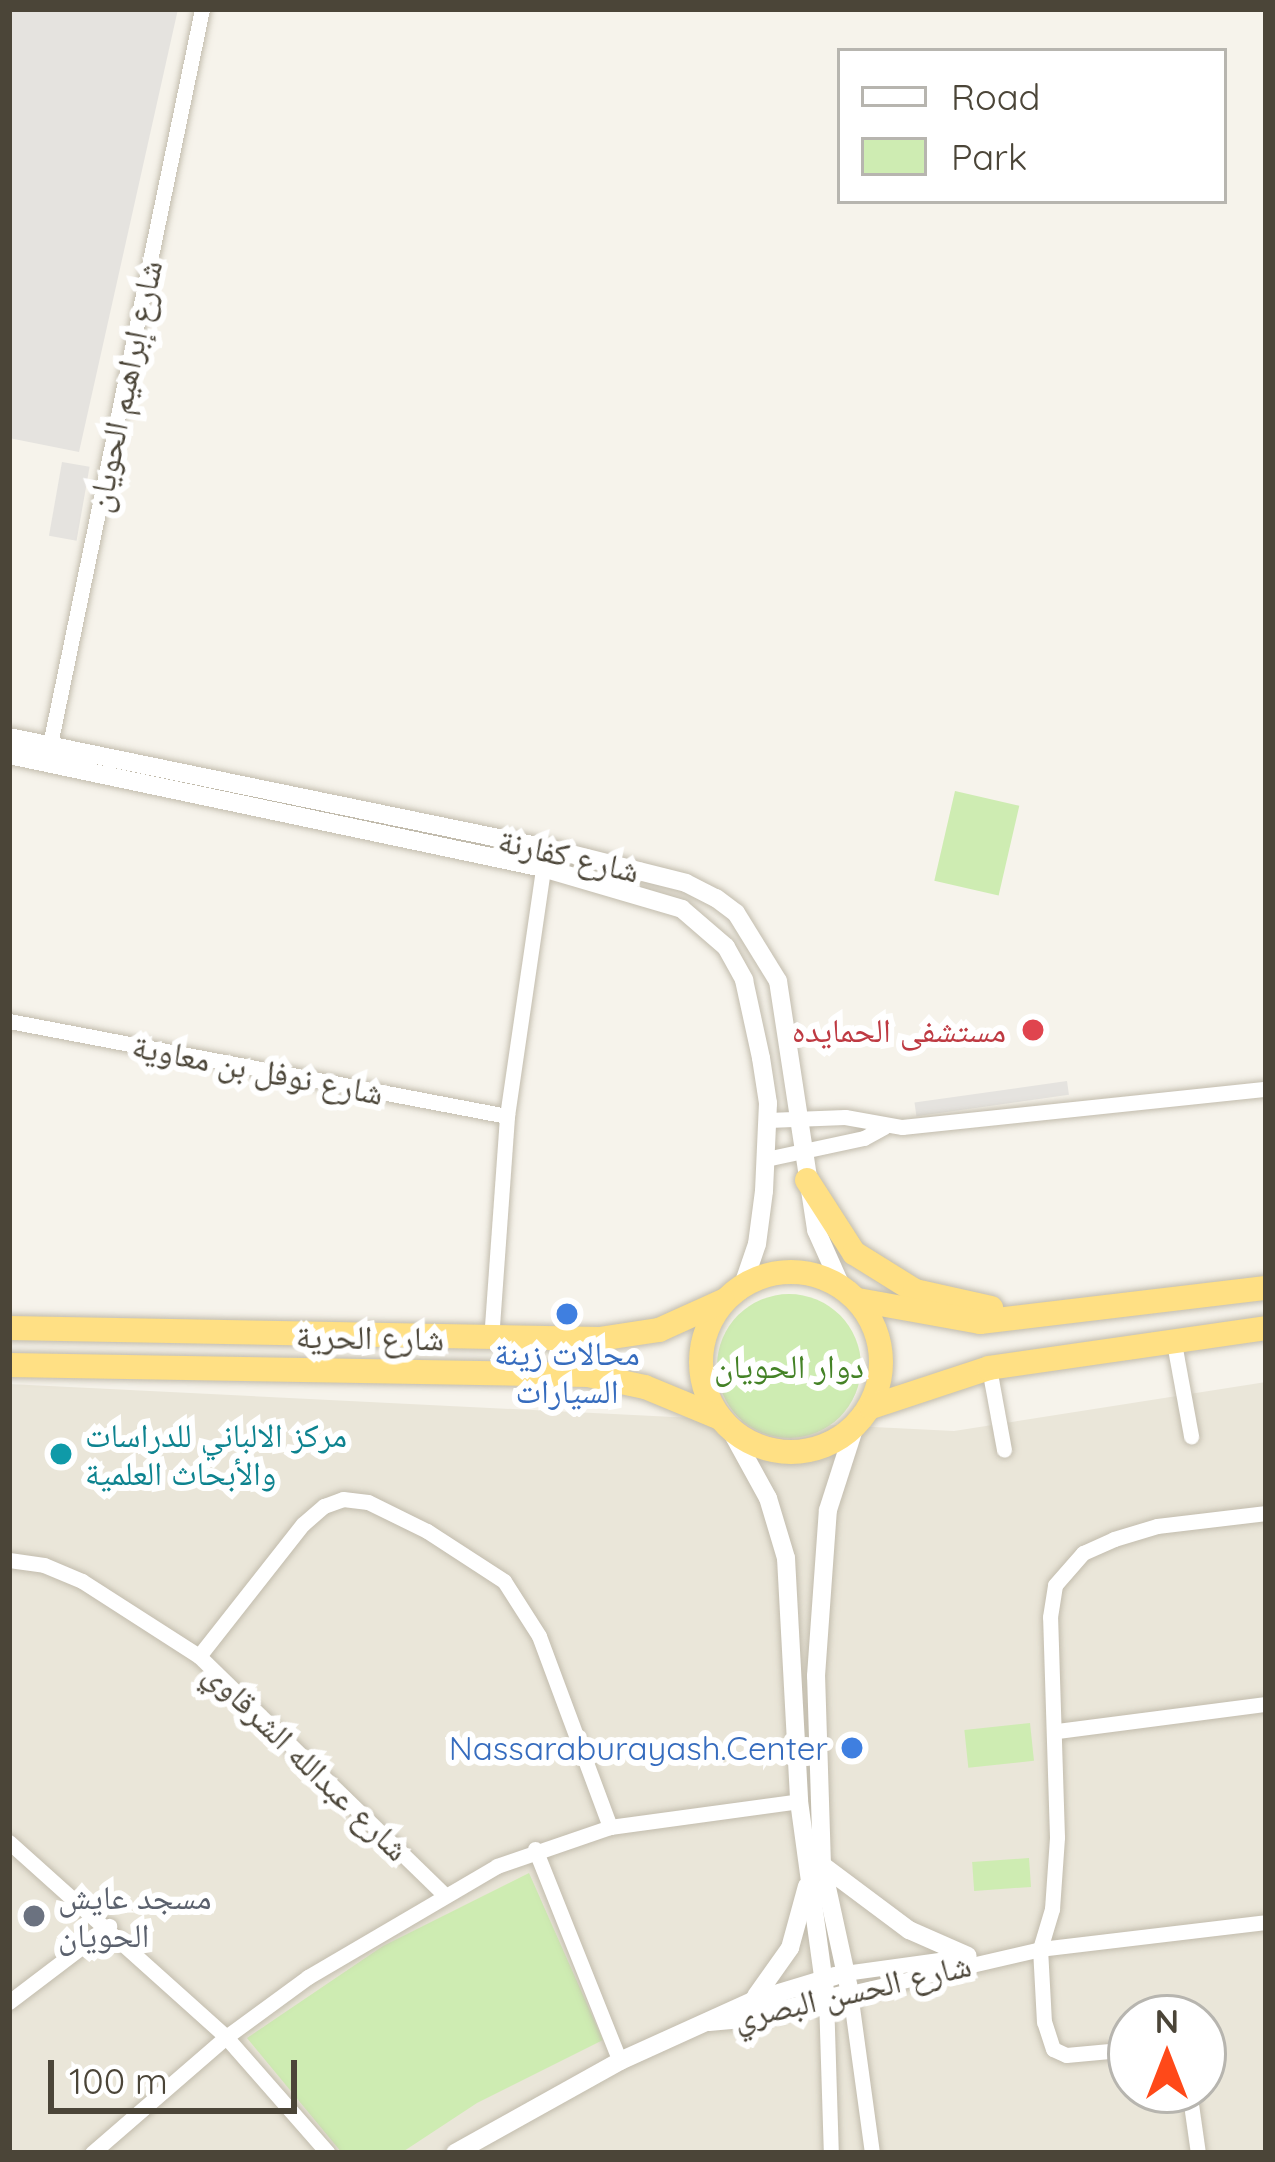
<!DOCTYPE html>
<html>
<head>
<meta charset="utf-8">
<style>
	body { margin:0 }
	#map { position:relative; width:1275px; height:2162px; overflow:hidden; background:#f6f3eb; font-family:Quicksand,"Noto Naskh Arabic",sans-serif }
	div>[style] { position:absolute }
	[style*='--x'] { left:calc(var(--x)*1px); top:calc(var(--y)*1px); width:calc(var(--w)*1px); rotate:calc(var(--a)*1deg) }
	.residential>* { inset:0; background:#eae6d9 }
	.green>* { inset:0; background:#ceecb2; transform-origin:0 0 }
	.round { border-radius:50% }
	.parking>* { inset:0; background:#e5e3df; transform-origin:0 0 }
	.roads { filter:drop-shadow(0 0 3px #c2bcad) drop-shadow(0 0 3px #c2bcad) }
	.minor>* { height:15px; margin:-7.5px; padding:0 7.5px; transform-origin:7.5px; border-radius:7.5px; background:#fff }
	.tertiary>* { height:18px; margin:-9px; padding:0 9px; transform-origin:9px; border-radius:9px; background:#fff }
	.trunk>* { height:24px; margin:-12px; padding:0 12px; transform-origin:12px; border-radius:12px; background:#ffe084 }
	.trunk>.ring { margin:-12px; padding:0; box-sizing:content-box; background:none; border:24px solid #ffe084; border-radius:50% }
	.dots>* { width:33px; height:33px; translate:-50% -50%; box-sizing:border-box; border:6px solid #fff; border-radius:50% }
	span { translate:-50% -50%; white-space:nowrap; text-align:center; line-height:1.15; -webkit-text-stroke:12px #fff; paint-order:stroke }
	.street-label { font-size:33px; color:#4b4538 }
	.health-label { font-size:33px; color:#be3a42 }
	.right { translate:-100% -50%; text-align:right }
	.shop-label { font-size:33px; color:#366cbe }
	.park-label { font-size:33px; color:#448226 }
	.culture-label { font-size:33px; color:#0d838f }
	.left { translate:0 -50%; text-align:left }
	.worship-label { font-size:33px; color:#5b616d }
	.frame { position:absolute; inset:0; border:12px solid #4b4538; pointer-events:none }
	.legend { position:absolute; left:837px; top:48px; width:390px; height:156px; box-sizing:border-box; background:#fff; border:3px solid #b7b5af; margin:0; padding:15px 21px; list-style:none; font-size:36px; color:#4b4538 }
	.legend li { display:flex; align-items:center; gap:24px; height:60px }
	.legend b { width:60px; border:3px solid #b7b5af }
	.north { position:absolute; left:1107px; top:1994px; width:120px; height:120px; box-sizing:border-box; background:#fff; border:3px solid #b7b5af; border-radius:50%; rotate:0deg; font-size:33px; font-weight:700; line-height:48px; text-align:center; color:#4b4538 }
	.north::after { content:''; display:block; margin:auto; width:42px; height:54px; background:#ff4919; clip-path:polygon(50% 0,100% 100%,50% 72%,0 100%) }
	.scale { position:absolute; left:48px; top:2060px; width:249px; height:54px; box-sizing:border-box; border:6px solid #4b4538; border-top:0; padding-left:15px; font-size:36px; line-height:42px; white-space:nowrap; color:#4b4538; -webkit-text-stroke:9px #fff; paint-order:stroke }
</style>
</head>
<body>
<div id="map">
	<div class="residential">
		<i style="clip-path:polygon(evenodd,1266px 1382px,1266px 2153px,9px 2153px,9px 1384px,954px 1431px,1266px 1382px,1131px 2018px,1203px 2018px,1203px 2090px,1131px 2090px,1131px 2018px)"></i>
	</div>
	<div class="green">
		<i style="left:955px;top:791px;width:66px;height:92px;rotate:13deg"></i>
		<i class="round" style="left:717px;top:1294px;width:144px;height:144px"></i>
		<i style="left:1030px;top:1723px;width:38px;height:66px;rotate:84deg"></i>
		<i style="left:1029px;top:1858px;width:29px;height:57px;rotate:86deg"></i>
		<i style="clip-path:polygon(529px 1873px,603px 2040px,477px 2103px,401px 2153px,342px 2153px,247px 2038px,383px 1946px)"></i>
	</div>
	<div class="parking">
		<i style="clip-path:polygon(9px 9px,178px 9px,79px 452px,9px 438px)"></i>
		<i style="left:62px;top:462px;width:28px;height:75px;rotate:10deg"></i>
		<i style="left:1067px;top:1081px;width:14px;height:154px;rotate:82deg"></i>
	</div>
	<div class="roads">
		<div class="minor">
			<i style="--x:48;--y:754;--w:761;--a:-78.32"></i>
			<i style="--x:9;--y:1021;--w:507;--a:10.8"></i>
			<i style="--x:768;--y:1120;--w:77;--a:-2.2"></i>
			<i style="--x:845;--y:1117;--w:58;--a:10"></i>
			<i style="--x:902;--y:1127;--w:366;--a:-6"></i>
			<i style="--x:766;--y:1159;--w:100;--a:-12.1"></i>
			<i style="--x:864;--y:1138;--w:23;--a:-29"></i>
			<i style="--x:491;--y:1340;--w:225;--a:-85.9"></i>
			<i style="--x:507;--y:1116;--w:263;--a:-81.7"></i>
			<i style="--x:1174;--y:1343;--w:95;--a:79.6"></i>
			<i style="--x:989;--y:1368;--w:83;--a:79.6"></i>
			<i style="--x:9;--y:1560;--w:35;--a:8"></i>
			<i style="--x:44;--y:1565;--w:41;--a:22.8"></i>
			<i style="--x:82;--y:1581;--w:139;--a:32.7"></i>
			<i style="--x:199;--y:1656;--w:340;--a:44.2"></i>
			<i style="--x:199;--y:1656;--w:168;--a:-51.8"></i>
			<i style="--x:303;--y:1524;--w:28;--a:-41"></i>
			<i style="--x:324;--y:1506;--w:20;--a:-20"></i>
			<i style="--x:343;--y:1499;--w:25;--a:7"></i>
			<i style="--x:368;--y:1502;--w:66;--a:26.2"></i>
			<i style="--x:427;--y:1531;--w:92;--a:33"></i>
			<i style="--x:504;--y:1581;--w:65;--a:57.5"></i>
			<i style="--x:539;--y:1636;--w:204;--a:69.6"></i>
			<i style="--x:1057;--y:1731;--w:211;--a:-7.4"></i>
			<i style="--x:9;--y:1842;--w:292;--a:41.9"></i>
			<i style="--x:226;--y:2037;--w:154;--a:48.7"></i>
			<i style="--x:535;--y:1849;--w:228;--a:68.2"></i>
			<i style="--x:845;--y:1973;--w:124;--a:-7.9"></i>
			<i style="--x:826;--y:1998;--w:155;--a:88.2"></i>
			<i style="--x:9;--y:2002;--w:126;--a:-37.2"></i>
			<i style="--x:1131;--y:2049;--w:65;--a:174.7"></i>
			<i style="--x:1066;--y:2055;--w:14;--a:-155"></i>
			<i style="--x:1053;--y:2049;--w:28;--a:-108"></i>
			<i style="--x:1044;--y:2022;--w:73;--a:-93.1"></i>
			<i style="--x:1040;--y:1949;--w:42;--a:-73.3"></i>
			<i style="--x:1052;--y:1909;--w:72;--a:-86"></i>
			<i style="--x:1057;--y:1837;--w:220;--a:-91.8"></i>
			<i style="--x:1050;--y:1617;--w:32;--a:-81"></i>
			<i style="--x:1055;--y:1585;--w:43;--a:-48.8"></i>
			<i style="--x:1083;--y:1553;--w:34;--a:-24"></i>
			<i style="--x:1114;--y:1539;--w:45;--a:-16.8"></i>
			<i style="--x:1157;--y:1526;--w:110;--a:-6.8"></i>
			<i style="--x:1189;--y:2090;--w:64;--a:81.9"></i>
			<i style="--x:92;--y:2153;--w:177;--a:-40.9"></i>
			<i style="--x:226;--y:2037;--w:102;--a:-36.2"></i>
			<i style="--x:308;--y:1977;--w:219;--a:-30.4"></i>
			<i style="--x:497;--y:1866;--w:120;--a:-19"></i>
			<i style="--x:610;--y:1827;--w:191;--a:-7.8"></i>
			<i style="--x:872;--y:2153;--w:162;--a:-97.8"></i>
			<i style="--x:850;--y:1993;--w:195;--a:-13"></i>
			<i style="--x:1040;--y:1949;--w:228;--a:-6.8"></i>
		</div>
		<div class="tertiary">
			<i style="--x:9;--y:737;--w:549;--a:11.66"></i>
			<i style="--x:547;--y:848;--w:143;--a:14.1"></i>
			<i style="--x:686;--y:883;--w:34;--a:27"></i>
			<i style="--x:716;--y:898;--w:25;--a:37"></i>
			<i style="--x:736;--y:913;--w:80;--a:58.3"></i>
			<i style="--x:778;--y:981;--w:252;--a:81.3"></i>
			<i style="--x:816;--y:1230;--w:61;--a:65.9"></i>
			<i style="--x:9;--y:755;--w:546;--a:11.95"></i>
			<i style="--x:543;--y:868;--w:145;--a:16.4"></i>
			<i style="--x:682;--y:909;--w:58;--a:40.8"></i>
			<i style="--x:726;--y:947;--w:38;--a:61"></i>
			<i style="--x:744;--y:980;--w:80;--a:77.7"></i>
			<i style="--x:761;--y:1058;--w:46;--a:81.2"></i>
			<i style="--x:768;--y:1103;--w:88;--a:92.6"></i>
			<i style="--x:764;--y:1191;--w:53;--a:97.5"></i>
			<i style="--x:757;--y:1244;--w:43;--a:108.9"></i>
			<i style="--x:730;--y:1429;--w:79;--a:61.2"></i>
			<i style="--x:768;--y:1498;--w:63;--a:73.3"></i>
			<i style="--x:786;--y:1558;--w:243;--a:86.9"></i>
			<i style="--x:799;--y:1801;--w:199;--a:82.2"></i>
			<i style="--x:822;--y:1865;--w:109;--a:36.8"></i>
			<i style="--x:909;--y:1930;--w:64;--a:23.8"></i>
			<i style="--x:756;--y:1996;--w:59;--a:-54.7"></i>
			<i style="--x:790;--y:1948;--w:64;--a:-74.7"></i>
			<i style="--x:709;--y:2022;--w:36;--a:-5"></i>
			<i style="--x:745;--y:2019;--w:108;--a:-13.9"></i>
			<i style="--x:850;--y:1993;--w:131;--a:-102.3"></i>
			<i style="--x:822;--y:1865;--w:189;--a:-91.8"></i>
			<i style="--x:816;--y:1676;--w:166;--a:-85.9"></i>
			<i style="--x:828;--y:1510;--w:85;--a:-72.2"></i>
			<i style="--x:455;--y:2153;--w:189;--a:-29.1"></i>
			<i style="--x:620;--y:2061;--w:145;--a:-24.4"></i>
			<i style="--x:752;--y:2001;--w:87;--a:-16.8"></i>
		</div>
		<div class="trunk">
			<i style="--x:807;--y:1180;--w:87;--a:57.2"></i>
			<i style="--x:854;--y:1253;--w:72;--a:31.9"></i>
			<i style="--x:915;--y:1291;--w:78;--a:12.6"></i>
			<i class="ring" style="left:701px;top:1272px;width:156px;height:156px"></i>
			<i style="--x:858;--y:1300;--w:124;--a:10.2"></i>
			<i style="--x:980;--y:1322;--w:288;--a:-6.8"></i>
			<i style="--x:9;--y:1328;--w:590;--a:1.07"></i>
			<i style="--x:599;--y:1339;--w:61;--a:-8.5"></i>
			<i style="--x:659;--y:1330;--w:70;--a:-24.4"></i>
			<i style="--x:9;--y:1365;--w:579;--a:0.99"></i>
			<i style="--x:588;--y:1375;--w:58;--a:11.9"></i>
			<i style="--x:645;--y:1387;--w:81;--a:22.5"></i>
			<i style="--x:871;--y:1407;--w:124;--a:-18.3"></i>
			<i style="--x:989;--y:1368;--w:280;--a:-8.2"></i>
		</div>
	</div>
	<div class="dots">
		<i style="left:1033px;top:1030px;background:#e0444e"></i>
		<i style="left:567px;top:1314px;background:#3f7fe0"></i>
		<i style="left:61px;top:1454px;background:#0f9aa8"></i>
		<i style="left:852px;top:1748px;background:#3f7fe0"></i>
		<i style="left:34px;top:1916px;background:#6b7280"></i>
	</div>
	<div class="street-label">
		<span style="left:124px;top:386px;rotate:-78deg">شارع إبراهيم الحويان</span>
		<span style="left:569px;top:855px;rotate:13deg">شارع كفارنة</span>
		<span style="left:258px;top:1069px;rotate:11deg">شارع نوفل بن معاوية</span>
		<span style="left:370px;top:1337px;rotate:1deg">شارع الحرية</span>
		<span style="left:307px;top:1761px;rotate:44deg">شارع عبدالله الشرقاوي</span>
		<span style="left:852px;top:1991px;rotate:-13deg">شارع الحسن البصري</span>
	</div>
	<div class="health-label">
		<span class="right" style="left:1006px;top:1030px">مستشفى الحمايده</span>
	</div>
	<div class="shop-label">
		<span style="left:567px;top:1372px">محالات زينة<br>السيارات</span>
		<span class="right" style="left:828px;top:1748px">Nassaraburayash.Center</span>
	</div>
	<div class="park-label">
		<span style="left:789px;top:1366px">دوار الحويان</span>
	</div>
	<div class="culture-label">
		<span class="left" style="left:85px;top:1454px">مركز الالباني للدراسات<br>والأبحاث العلمية</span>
	</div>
	<div class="worship-label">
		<span class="left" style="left:58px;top:1916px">مسجد عايش<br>الحويان</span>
	</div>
	<div class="frame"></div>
	<ul class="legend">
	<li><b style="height:15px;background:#fff"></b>Road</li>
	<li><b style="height:33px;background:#ceecb2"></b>Park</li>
	</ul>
	<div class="north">N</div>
	<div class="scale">100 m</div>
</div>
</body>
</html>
